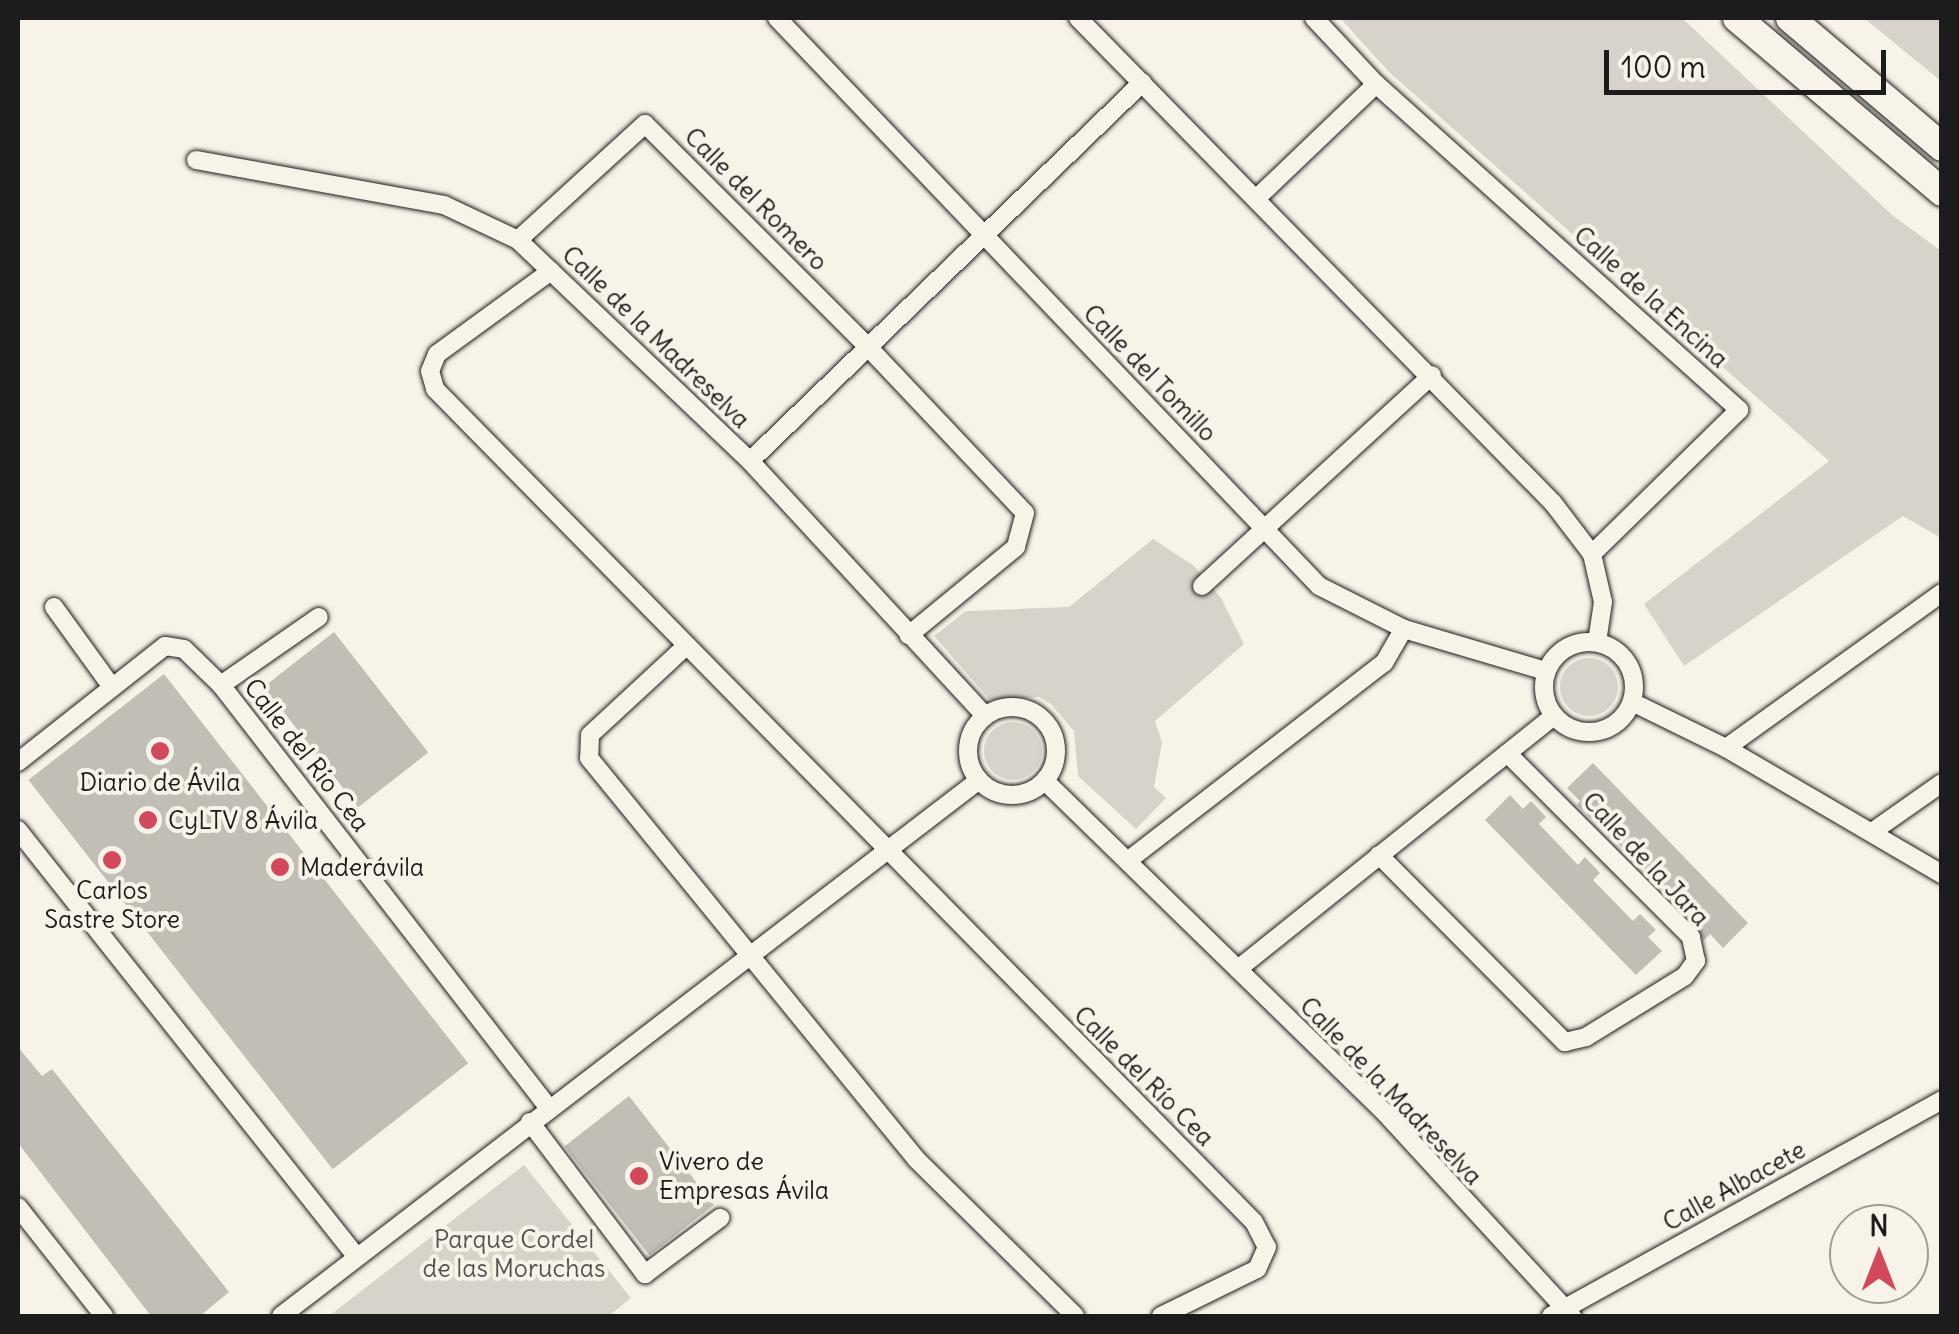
<!DOCTYPE html>
<html>
<head>
<meta charset="utf-8">
<style>
	body { margin:0 }
	#map { position:relative; width:1959px; height:1334px; overflow:hidden; background:#f7f3e8; font-family:Delius,sans-serif }
	div>[style] { position:absolute }
	[style*='--x'] { left:calc(var(--x)*1px); top:calc(var(--y)*1px); width:calc(var(--w)*1px); rotate:calc(var(--a)*1deg) }
	.green>* { inset:0; background:#d7d3cb }
	.round { border-radius:50% }
	.building>* { inset:0; background:#c0beb5; transform-origin:0 0 }
	.roads { filter:drop-shadow(0 0 2px #1c1c1c) drop-shadow(0 0 2px #1c1c1c) }
	.minor>* { height:18px; margin:-9px; padding:0 9px; transform-origin:9px; border-radius:9px; background:#f7f3e8 }
	.minor>.ring { margin:-9px; padding:0; box-sizing:content-box; background:none; border:18px solid #f7f3e8; border-radius:50% }
	.highway>* { height:28px; margin:-14px; padding:0 14px; transform-origin:14px; border-radius:14px; background:#f7f3e8 }
	.dots>* { width:28px; height:28px; translate:-50% -50%; box-sizing:border-box; border:5px solid #f7f3e8; border-radius:50% }
	span { translate:-50% -50%; white-space:nowrap; text-align:center; line-height:1.15; -webkit-text-stroke:8px #f7f3e8; paint-order:stroke }
	.street-label { font-size:25px; color:#1c1c1c }
	.poi-label { font-size:25px; color:#1c1c1c }
	.left { translate:0 -50%; text-align:left }
	.park-label { font-size:25px; color:#545351 }
	.frame { position:absolute; inset:0; border:20px solid #1c1c1c; pointer-events:none }
	.north { position:absolute; left:1829px; top:1204px; width:100px; height:100px; box-sizing:border-box; background:#f7f3e8; border:2px solid #9f9d96; border-radius:50%; rotate:0deg; font-size:28px; font-weight:700; line-height:40px; text-align:center; color:#1c1c1c }
	.north::after { content:''; display:block; margin:auto; width:35px; height:45px; background:#d1495b; clip-path:polygon(50% 0,100% 100%,50% 72%,0 100%) }
	.scale { position:absolute; left:1604px; top:50px; width:282px; height:45px; box-sizing:border-box; border:5px solid #1c1c1c; border-top:0; padding-left:12px; font-size:30px; line-height:35px; white-space:nowrap; color:#1c1c1c; -webkit-text-stroke:8px #f7f3e8; paint-order:stroke }
</style>
</head>
<body>
<div id="map">
	<div class="green">
		<i style="clip-path:polygon(1340px 18px,1682px 18px,1892px 215px,1941px 251px,1941px 538px,1903px 516px,1684px 666px,1644px 604px,1829px 461px,1389px 72px)"></i>
		<i style="clip-path:polygon(1864px 18px,1941px 18px,1941px 81px)"></i>
		<i style="clip-path:polygon(1153px 539px,1194px 566px,1221px 598px,1244px 644px,1155px 721px,1162px 742px,1154px 787px,1166px 798px,1136px 829px,1078px 776px,1074px 731px,1051px 704px,1039px 697px,990px 700px,934px 636px,966px 611px,1069px 607px)"></i>
		<i class="round" style="left:1560px;top:658px;width:58px;height:58px"></i>
		<i class="round" style="left:984px;top:722px;width:58px;height:58px"></i>
		<i style="clip-path:polygon(524px 1165px,631px 1298px,609px 1316px,329px 1316px)"></i>
	</div>
	<div class="building">
		<i style="left:334px;top:632px;width:153px;height:89px;rotate:52deg"></i>
		<i style="left:164px;top:674px;width:494px;height:172px;rotate:52deg"></i>
		<i style="clip-path:polygon(1593px 763px,1748px 923px,1723px 948px,1710px 934px,1704px 940px,1674px 897px,1577px 805px,1580px 801px,1567px 788px)"></i>
		<i style="clip-path:polygon(1510px 795px,1523px 809px,1531px 801px,1546px 817px,1539px 824px,1578px 865px,1585px 857px,1600px 873px,1593px 880px,1633px 921px,1640px 914px,1656px 930px,1648px 937px,1662px 951px,1636px 975px,1485px 820px)"></i>
		<i style="clip-path:polygon(18px 1047px,42px 1076px,52px 1069px,229px 1292px,200px 1316px,151px 1316px,18px 1143px)"></i>
		<i style="left:629px;top:1096px;width:138px;height:82px;rotate:52deg"></i>
	</div>
	<div class="roads">
		<div class="minor">
			<i style="--x:777;--y:18;--w:785;--a:46.34"></i>
			<i style="--x:1319;--y:586;--w:95;--a:26.8"></i>
			<i style="--x:1404;--y:629;--w:148;--a:16.5"></i>
			<i style="--x:1078;--y:18;--w:679;--a:45.6"></i>
			<i style="--x:1553;--y:503;--w:64;--a:52.6"></i>
			<i style="--x:1592;--y:554;--w:49;--a:77.1"></i>
			<i style="--x:1603;--y:602;--w:40;--a:98.5"></i>
			<i style="--x:1314;--y:18;--w:91;--a:46.8"></i>
			<i style="--x:1376;--y:84;--w:488;--a:41.9"></i>
			<i style="--x:1739;--y:410;--w:206;--a:135.6"></i>
			<i style="--x:196;--y:160;--w:252;--a:10.3"></i>
			<i style="--x:444;--y:205;--w:82;--a:25.3"></i>
			<i style="--x:518;--y:240;--w:320;--a:43.6"></i>
			<i style="--x:750;--y:461;--w:347;--a:47.3"></i>
			<i style="--x:1259;--y:196;--w:162;--a:-43.7"></i>
			<i style="--x:518;--y:240;--w:172;--a:-42.4"></i>
			<i style="--x:645;--y:124;--w:315;--a:45"></i>
			<i style="--x:868;--y:347;--w:228;--a:46.6"></i>
			<i style="--x:1025;--y:513;--w:35;--a:105"></i>
			<i style="--x:1016;--y:547;--w:139;--a:140.6"></i>
			<i style="--x:551;--y:271;--w:141;--a:143.9"></i>
			<i style="--x:437;--y:354;--w:18;--a:112"></i>
			<i style="--x:430;--y:371;--w:19;--a:74"></i>
			<i style="--x:435;--y:389;--w:1168;--a:45.49"></i>
			<i style="--x:1254;--y:1222;--w:28;--a:63"></i>
			<i style="--x:1267;--y:1247;--w:24;--a:114"></i>
			<i style="--x:1257;--y:1269;--w:107;--a:153.9"></i>
			<i style="--x:750;--y:461;--w:545;--a:-43.96"></i>
			<i style="--x:1202;--y:586;--w:312;--a:-42.5"></i>
			<i style="--x:54;--y:607;--w:99;--a:54.1"></i>
			<i class="ring" style="left:1544px;top:642px;width:72px;height:72px"></i>
			<i style="--x:686;--y:646;--w:131;--a:137.2"></i>
			<i style="--x:590;--y:735;--w:23;--a:92"></i>
			<i style="--x:589;--y:758;--w:519;--a:50.79"></i>
			<i style="--x:917;--y:1160;--w:222;--a:44.6"></i>
			<i style="--x:221;--y:685;--w:119;--a:-34.8"></i>
			<i style="--x:1632;--y:702;--w:105;--a:26.1"></i>
			<i style="--x:1726;--y:748;--w:250;--a:30.3"></i>
			<i class="ring" style="left:968px;top:707px;width:70px;height:70px"></i>
			<i style="--x:1726;--y:748;--w:266;--a:-35.7"></i>
			<i style="--x:18;--y:762;--w:187;--a:-38.3"></i>
			<i style="--x:165;--y:646;--w:19;--a:9"></i>
			<i style="--x:184;--y:649;--w:52;--a:44.2"></i>
			<i style="--x:221;--y:685;--w:534;--a:52.23"></i>
			<i style="--x:1045;--y:781;--w:477;--a:44.3"></i>
			<i style="--x:1386;--y:1114;--w:275;--a:47.4"></i>
			<i style="--x:18;--y:830;--w:544;--a:51.57"></i>
			<i style="--x:1872;--y:832;--w:85;--a:-35"></i>
			<i style="--x:1379;--y:855;--w:264;--a:45.2"></i>
			<i style="--x:1565;--y:1042;--w:22;--a:-13"></i>
			<i style="--x:1586;--y:1037;--w:116;--a:-31.6"></i>
			<i style="--x:1685;--y:976;--w:19;--a:-54"></i>
			<i style="--x:1696;--y:961;--w:25;--a:-102"></i>
			<i style="--x:1691;--y:937;--w:260;--a:-135"></i>
			<i style="--x:1130;--y:859;--w:321;--a:-37.7"></i>
			<i style="--x:1384;--y:663;--w:39;--a:-60"></i>
			<i style="--x:1238;--y:969;--w:405;--a:-38.7"></i>
			<i style="--x:530;--y:1122;--w:191;--a:52.9"></i>
			<i style="--x:645;--y:1274;--w:94;--a:-36.7"></i>
			<i style="--x:18;--y:1207;--w:139;--a:51.7"></i>
			<i style="--x:281;--y:1316;--w:880;--a:-37.52"></i>
			<i style="--x:1551;--y:1316;--w:447;--a:-28.9"></i>
		</div>
		<div class="highway">
			<i style="--x:1737;--y:18;--w:269;--a:40.3"></i>
			<i style="--x:1790;--y:18;--w:199;--a:40.3"></i>
		</div>
	</div>
	<div class="dots">
		<i style="left:160px;top:751px;background:#d1495b"></i>
		<i style="left:148px;top:820px;background:#d1495b"></i>
		<i style="left:112px;top:860px;background:#d1495b"></i>
		<i style="left:280px;top:867px;background:#d1495b"></i>
		<i style="left:639px;top:1176px;background:#d1495b"></i>
	</div>
	<div class="street-label">
		<span style="left:756px;top:199px;rotate:45deg">Calle del Romero</span>
		<span style="left:1651px;top:297px;rotate:42deg">Calle de la Encina</span>
		<span style="left:656px;top:337px;rotate:44deg">Calle de la Madreselva</span>
		<span style="left:1150px;top:373px;rotate:46deg">Calle del Tomillo</span>
		<span style="left:307px;top:755px;rotate:52deg">Calle del Río Cea</span>
		<span style="left:1646px;top:859px;rotate:47deg">Calle de la Jara</span>
		<span style="left:1144px;top:1076px;rotate:45deg">Calle del Río Cea</span>
		<span style="left:1391px;top:1091px;rotate:46deg">Calle de la Madreselva</span>
		<span style="left:1734px;top:1186px;rotate:-29deg">Calle Albacete</span>
	</div>
	<div class="poi-label">
		<span style="left:160px;top:782px">Diario de Ávila</span>
		<span class="left" style="left:168px;top:820px">CyLTV 8 Ávila</span>
		<span class="left" style="left:300px;top:867px">Maderávila</span>
		<span style="left:112px;top:905px">Carlos<br>Sastre Store</span>
		<span class="left" style="left:659px;top:1176px">Vivero de<br>Empresas Ávila</span>
	</div>
	<div class="park-label">
		<span style="left:514px;top:1254px">Parque Cordel<br>de las Moruchas</span>
	</div>
	<div class="frame"></div>
	<div class="north">N</div>
	<div class="scale">100 m</div>
</div>
</body>
</html>
